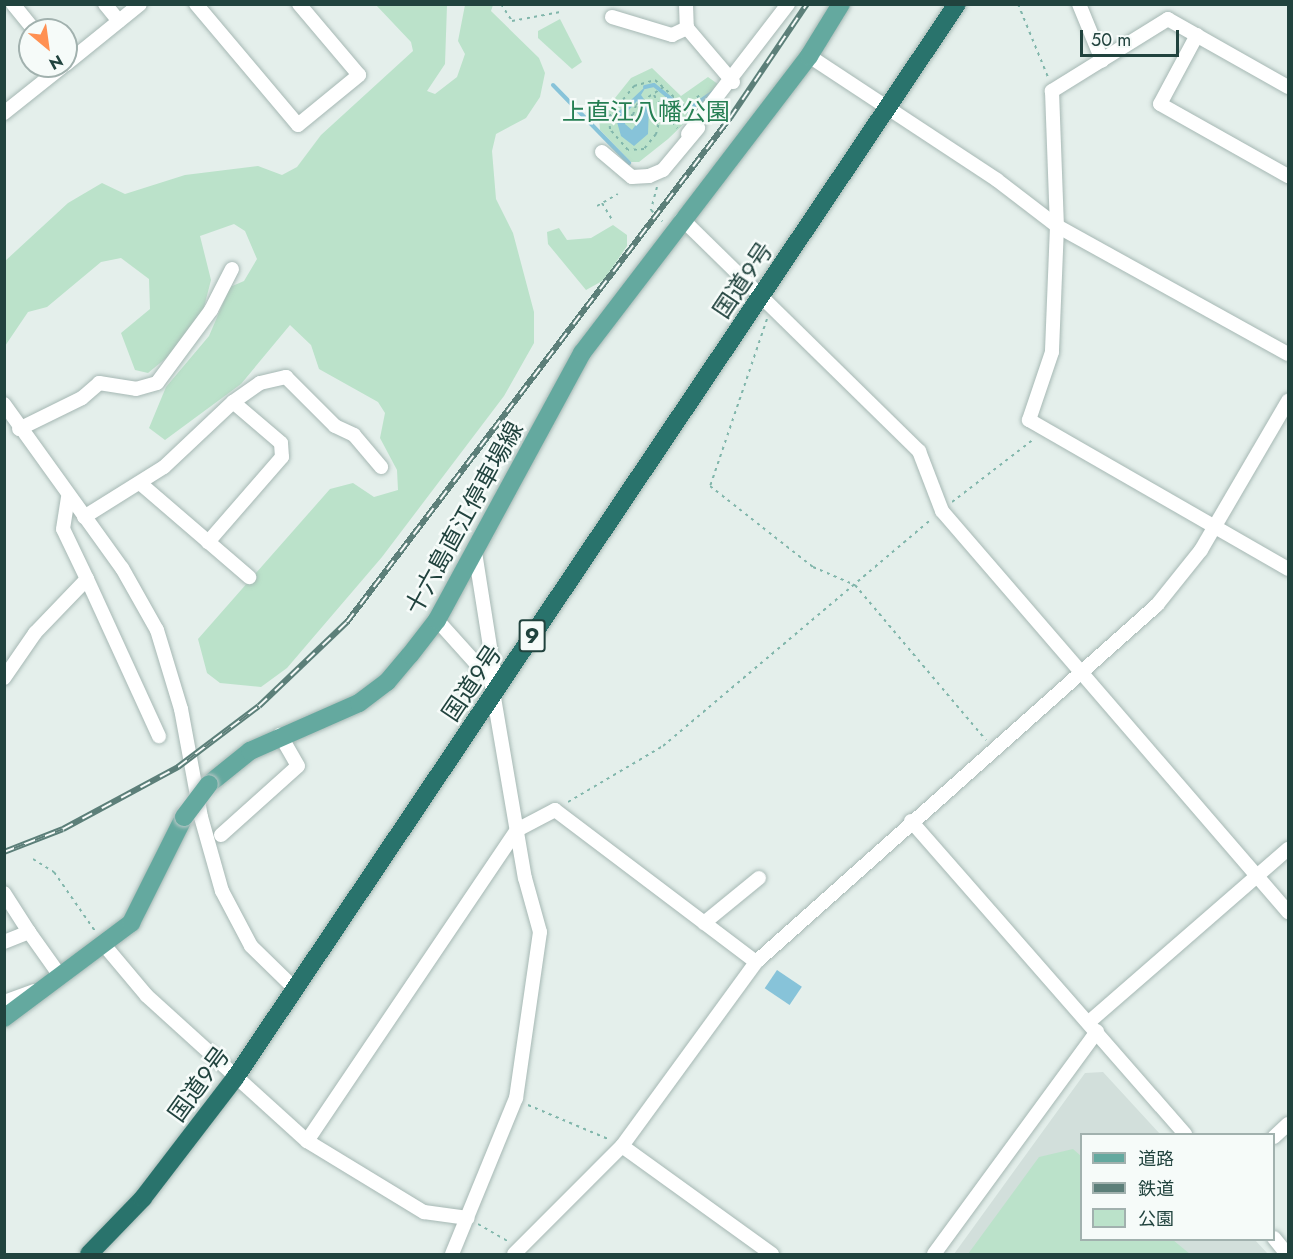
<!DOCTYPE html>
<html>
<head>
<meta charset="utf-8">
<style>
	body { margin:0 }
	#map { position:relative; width:1293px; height:1259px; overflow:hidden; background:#e4efeb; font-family:Jost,"Noto Sans JP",sans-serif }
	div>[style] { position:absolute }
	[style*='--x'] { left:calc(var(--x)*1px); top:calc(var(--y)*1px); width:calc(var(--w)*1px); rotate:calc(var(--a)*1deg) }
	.built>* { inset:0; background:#d2dfdb }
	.green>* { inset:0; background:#bbe2ca }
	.water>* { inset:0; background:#87c3d9; transform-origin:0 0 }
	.stream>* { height:4px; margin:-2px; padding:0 2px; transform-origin:2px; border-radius:2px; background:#87c3d9 }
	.path>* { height:2px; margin-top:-1px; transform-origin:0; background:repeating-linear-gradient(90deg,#81b6ab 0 3px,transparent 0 7.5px) }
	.roads { filter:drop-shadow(0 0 2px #a6b8b4) drop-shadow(0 0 2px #a6b8b4) }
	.minor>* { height:14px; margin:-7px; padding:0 7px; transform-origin:7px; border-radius:7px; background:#fff }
	.major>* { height:18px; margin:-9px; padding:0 9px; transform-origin:9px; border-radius:9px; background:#64a99f }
	.highway>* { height:18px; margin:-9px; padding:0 9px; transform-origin:9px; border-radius:9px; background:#29736c }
	.rail>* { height:6px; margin-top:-3px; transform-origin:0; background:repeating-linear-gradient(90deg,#f6fbf9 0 11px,#5c7f79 0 22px); box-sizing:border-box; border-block:2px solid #5c7f79 }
	.bridges { filter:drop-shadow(0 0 2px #c1cac9) drop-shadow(0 0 2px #c1cac9) }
	.major-bridge>* { height:18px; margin:-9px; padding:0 9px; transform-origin:9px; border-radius:9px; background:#64a99f }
	span { translate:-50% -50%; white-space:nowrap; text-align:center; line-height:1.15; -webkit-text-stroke:5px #f6fbf9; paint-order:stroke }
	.shield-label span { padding:2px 4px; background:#f6fbf9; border:2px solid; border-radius:4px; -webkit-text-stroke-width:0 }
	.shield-label { font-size:22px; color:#21433e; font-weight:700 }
	.park-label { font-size:24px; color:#267f53 }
	.street-label { font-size:24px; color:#21433e }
	.frame { position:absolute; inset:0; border:6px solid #21433e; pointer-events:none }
	.legend { position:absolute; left:1080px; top:1133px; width:195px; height:108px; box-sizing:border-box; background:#f6fbf9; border:2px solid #a1b1ae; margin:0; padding:8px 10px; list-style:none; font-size:18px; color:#21433e }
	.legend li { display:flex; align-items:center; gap:12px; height:30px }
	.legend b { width:30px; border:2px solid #a1b1ae }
	.north { position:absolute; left:18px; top:18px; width:60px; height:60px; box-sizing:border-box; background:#f6fbf9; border:2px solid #a1b1ae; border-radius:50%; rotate:151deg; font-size:16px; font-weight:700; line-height:24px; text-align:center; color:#21433e }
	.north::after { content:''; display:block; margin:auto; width:21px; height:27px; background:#ff9052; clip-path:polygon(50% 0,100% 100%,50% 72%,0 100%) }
	.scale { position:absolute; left:1080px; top:30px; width:99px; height:27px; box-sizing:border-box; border:3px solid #21433e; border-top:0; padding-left:8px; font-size:18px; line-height:21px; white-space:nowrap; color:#21433e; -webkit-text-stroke:4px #f6fbf9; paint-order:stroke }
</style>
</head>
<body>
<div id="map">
	<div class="built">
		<i style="clip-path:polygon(1103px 1072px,1160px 1134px,1082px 1134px,1082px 1240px,1255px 1240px,1268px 1254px,954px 1254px,1085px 1073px)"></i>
	</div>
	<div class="green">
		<i style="clip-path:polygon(376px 5px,447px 5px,445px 64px,427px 91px,435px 94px,457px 77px,465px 54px,458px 41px,465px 5px,493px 5px,491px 11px,539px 58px,545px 73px,540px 97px,526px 118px,496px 134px,492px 151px,496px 199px,513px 233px,534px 312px,534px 343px,504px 396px,382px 557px,287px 668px,261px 687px,220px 683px,207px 673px,198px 639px,330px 489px,353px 483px,374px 497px,398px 490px,397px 470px,380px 438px,385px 413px,378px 402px,319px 369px,311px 345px,290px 325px,241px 384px,165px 440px,149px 428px,166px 387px,209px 336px,230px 287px,244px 281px,257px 259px,245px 231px,234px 224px,200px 236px,211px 280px,203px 311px,171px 354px,148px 373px,135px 370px,121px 333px,150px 309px,149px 279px,121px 258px,101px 262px,47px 307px,28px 312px,5px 346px,4px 262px,68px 203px,102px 183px,125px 194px,185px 175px,258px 166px,282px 175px,297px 167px,321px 135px,413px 51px,411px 42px)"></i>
		<i style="clip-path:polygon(560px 19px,582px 62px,572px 69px,538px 38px,538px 31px)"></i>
		<i style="clip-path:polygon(652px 68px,681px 96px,708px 77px,722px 87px,668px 139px,639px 162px,631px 162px,600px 130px,599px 118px,631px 78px)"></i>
		<i style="clip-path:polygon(613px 225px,627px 235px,627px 246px,604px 280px,586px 290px,548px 244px,547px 232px,559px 228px,567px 240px,591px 238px)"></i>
		<i style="clip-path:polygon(1073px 1149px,1081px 1156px,1082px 1240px,1173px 1240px,1190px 1254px,968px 1254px,1039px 1157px)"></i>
	</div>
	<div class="water">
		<i style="clip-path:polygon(evenodd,647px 85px,641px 95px,649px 106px,648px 134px,634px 146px,621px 136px,615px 115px,647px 85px,637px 101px,642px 116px,632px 130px,625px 124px,626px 113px,637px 101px)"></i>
		<i style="left:777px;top:970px;width:30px;height:22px;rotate:34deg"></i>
	</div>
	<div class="stream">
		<i style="--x:553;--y:85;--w:109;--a:45.7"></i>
		<i style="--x:645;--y:87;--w:9;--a:-13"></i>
		<i style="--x:654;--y:85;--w:41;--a:39.1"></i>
		<i style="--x:686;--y:111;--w:37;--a:-35"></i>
	</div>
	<div class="path">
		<i style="--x:501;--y:4;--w:20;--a:57"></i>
		<i style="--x:512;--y:21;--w:49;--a:-10.6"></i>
		<i style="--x:1018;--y:4;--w:79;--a:67.7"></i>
		<i style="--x:654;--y:95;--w:17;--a:62"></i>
		<i style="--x:662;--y:110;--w:25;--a:104"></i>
		<i style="--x:656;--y:134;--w:19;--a:129"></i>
		<i style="--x:644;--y:149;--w:16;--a:176"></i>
		<i style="--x:628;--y:150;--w:28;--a:-131"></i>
		<i style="--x:610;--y:129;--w:12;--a:-95"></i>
		<i style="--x:609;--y:117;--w:40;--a:-51"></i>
		<i style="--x:634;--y:86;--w:22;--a:-16"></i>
		<i style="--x:655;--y:80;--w:40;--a:42"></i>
		<i style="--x:685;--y:107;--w:22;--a:-39"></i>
		<i style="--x:663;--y:110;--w:23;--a:52"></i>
		<i style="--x:609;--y:117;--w:24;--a:-5"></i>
		<i style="--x:633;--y:115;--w:10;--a:-73"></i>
		<i style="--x:636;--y:105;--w:33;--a:-33"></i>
		<i style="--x:657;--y:187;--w:24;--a:105"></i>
		<i style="--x:651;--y:210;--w:16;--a:45"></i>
		<i style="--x:602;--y:203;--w:21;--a:59"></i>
		<i style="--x:597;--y:206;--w:24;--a:-30"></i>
		<i style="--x:767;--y:319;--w:176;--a:108.8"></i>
		<i style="--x:710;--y:486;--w:131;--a:38.2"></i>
		<i style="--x:813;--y:567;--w:46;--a:23.2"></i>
		<i style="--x:855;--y:585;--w:203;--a:49.8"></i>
		<i style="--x:952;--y:502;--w:105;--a:-37.6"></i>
		<i style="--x:568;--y:802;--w:110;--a:-30.5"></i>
		<i style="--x:663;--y:746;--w:352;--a:-40.2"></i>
		<i style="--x:33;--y:859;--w:25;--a:32"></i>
		<i style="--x:54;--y:872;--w:72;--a:55.2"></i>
		<i style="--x:528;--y:1105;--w:87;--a:23"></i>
		<i style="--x:478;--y:1224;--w:34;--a:30"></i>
	</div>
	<div class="roads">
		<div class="minor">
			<i style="--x:13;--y:4;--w:33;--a:51"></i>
			<i style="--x:105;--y:4;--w:22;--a:51"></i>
			<i style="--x:196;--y:4;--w:158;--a:49.9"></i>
			<i style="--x:298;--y:125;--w:79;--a:-39.3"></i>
			<i style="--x:359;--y:75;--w:93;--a:-130.2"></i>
			<i style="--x:686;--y:4;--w:24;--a:88"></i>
			<i style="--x:687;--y:28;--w:71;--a:49.6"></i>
			<i style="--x:1079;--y:4;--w:61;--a:67.7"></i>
			<i style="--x:612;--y:17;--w:63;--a:16.7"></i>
			<i style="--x:672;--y:35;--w:17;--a:-25"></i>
			<i style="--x:1197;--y:35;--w:78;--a:118.2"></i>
			<i style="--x:1160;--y:104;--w:147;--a:29.4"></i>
			<i style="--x:809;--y:56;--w:225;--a:33.4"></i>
			<i style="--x:997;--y:180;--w:76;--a:37.5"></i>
			<i style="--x:1057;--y:226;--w:264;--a:29"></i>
			<i style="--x:66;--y:64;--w:95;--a:-39"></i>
			<i style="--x:1288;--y:87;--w:138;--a:-150.5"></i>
			<i style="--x:1168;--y:19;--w:137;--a:148.2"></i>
			<i style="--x:1052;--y:91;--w:135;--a:87.9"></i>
			<i style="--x:1057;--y:226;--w:126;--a:92.3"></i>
			<i style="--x:1052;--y:352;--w:72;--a:108.7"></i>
			<i style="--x:1029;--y:420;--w:299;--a:29.9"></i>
			<i style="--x:4;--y:113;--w:75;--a:-38.5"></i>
			<i style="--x:688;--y:134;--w:164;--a:-52.4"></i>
			<i style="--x:602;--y:152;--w:39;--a:40"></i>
			<i style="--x:632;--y:177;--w:17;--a:-3"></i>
			<i style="--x:649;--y:176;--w:15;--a:-23"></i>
			<i style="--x:663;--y:170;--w:55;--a:-50.2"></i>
			<i style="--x:682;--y:219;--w:332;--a:44.4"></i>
			<i style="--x:919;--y:451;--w:64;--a:69"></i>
			<i style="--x:942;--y:511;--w:530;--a:49.21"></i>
			<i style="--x:233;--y:402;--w:33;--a:-35"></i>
			<i style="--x:260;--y:383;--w:27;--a:-13"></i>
			<i style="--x:286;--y:377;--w:69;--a:45"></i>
			<i style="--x:335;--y:426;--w:21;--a:25"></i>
			<i style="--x:354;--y:435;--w:42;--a:49.8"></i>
			<i style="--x:4;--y:404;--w:202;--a:54.3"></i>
			<i style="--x:122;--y:568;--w:71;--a:60.6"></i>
			<i style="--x:157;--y:630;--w:83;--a:73.1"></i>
			<i style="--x:181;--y:709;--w:110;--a:79.5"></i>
			<i style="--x:201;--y:817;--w:77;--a:74.2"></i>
			<i style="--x:222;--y:891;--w:62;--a:62.2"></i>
			<i style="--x:251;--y:946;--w:62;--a:44.3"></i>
			<i style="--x:19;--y:429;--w:70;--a:-26.2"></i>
			<i style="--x:82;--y:398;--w:23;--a:-41"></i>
			<i style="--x:99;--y:383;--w:37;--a:9"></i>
			<i style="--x:136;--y:389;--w:22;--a:-16"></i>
			<i style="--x:157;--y:383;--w:91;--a:-53.5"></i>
			<i style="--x:211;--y:310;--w:46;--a:-62.9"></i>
			<i style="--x:141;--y:484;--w:143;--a:40.7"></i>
			<i style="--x:84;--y:517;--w:94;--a:-32"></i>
			<i style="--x:164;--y:467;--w:95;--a:-43.3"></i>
			<i style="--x:233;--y:402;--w:63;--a:40.5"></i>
			<i style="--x:281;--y:443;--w:14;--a:86"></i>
			<i style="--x:282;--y:457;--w:113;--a:131"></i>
			<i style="--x:475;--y:552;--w:121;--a:81"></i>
			<i style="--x:494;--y:672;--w:9;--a:111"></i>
			<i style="--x:87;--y:579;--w:173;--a:65.4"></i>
			<i style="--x:437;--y:620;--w:81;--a:48"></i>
			<i style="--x:491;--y:680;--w:201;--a:80.3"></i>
			<i style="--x:525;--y:878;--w:56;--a:74.5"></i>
			<i style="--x:540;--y:932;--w:168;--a:98.2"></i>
			<i style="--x:516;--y:1098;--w:169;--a:112.3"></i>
			<i style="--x:4;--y:678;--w:55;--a:-55.4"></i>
			<i style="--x:35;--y:633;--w:75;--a:-46.1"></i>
			<i style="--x:87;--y:579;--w:55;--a:-115.6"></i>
			<i style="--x:63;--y:529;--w:32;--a:-81"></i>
			<i style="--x:911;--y:821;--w:416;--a:48.8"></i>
			<i style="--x:221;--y:835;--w:103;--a:-41.9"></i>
			<i style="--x:298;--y:766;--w:36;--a:-120"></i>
			<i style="--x:4;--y:893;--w:46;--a:57.3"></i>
			<i style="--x:704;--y:923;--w:71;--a:-39.3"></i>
			<i style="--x:4;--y:942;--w:27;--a:-22"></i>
			<i style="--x:29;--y:932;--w:55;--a:54.6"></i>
			<i style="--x:105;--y:946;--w:65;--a:50"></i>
			<i style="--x:147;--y:996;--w:216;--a:42.2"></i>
			<i style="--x:307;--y:1141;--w:375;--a:-56"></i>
			<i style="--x:517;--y:830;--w:43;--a:-27.8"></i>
			<i style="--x:555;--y:810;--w:252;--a:37.1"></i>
			<i style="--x:4;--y:1002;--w:32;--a:-20"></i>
			<i style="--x:1089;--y:1022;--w:264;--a:-41"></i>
			<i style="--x:1274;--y:1137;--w:19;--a:-43"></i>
			<i style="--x:307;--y:1141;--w:137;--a:31.3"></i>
			<i style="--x:424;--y:1212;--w:44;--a:7.8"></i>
			<i style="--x:622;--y:1146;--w:185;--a:35.8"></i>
			<i style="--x:1274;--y:1238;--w:21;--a:51"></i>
			<i style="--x:514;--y:1254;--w:153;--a:-45"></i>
			<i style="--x:622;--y:1146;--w:228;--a:-53.9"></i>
			<i style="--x:756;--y:962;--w:537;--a:-41.68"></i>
			<i style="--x:1157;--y:605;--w:70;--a:-51.3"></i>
			<i style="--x:1201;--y:550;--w:173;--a:-59.7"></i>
			<i style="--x:934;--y:1254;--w:276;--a:-53.8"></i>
		</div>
		<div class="major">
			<i style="--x:209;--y:784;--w:53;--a:-38.8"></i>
			<i style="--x:250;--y:751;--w:119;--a:-23.8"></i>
			<i style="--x:359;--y:703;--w:35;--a:-37"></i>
			<i style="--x:387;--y:682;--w:35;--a:-50"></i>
			<i style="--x:410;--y:655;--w:44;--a:-52.4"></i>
			<i style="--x:437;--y:620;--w:304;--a:-61.5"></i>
			<i style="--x:582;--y:353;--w:374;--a:-52.6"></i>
			<i style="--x:809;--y:56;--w:61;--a:-58.4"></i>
			<i style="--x:4;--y:1018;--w:159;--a:-36.8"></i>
			<i style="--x:131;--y:923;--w:119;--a:-63.4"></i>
		</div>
		<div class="highway">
			<i style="--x:89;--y:1254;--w:78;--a:-46"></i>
			<i style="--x:143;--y:1198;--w:151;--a:-52.5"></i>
			<i style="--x:235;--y:1078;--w:1294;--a:-56.09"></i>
		</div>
	</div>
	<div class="rail">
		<i style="--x:4;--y:852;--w:63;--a:-21.3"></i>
		<i style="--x:63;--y:829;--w:131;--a:-28.3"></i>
		<i style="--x:178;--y:767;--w:101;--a:-37"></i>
		<i style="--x:259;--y:706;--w:122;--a:-43.7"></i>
		<i style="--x:347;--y:622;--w:633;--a:-52.77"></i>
		<i style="--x:730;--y:118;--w:138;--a:-56"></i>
	</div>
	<div class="bridges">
		<div class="major-bridge">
			<i style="--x:184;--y:817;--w:41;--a:-52.9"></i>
		</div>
	</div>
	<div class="shield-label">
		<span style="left:532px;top:636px">9</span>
	</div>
	<div class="park-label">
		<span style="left:646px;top:112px">上直江八幡公園</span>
	</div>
	<div class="street-label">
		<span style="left:743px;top:280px;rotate:-56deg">国道9号</span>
		<span style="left:464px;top:518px;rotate:-61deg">十六島直江停車場線</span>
		<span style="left:472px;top:683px;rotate:-56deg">国道9号</span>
		<span style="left:199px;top:1084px;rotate:-54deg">国道9号</span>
	</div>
	<div class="frame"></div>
	<ul class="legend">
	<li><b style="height:8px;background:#64a99f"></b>道路</li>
	<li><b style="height:8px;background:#5c7f79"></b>鉄道</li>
	<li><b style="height:16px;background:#bbe2ca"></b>公園</li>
	</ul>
	<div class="north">N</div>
	<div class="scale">50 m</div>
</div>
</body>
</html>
